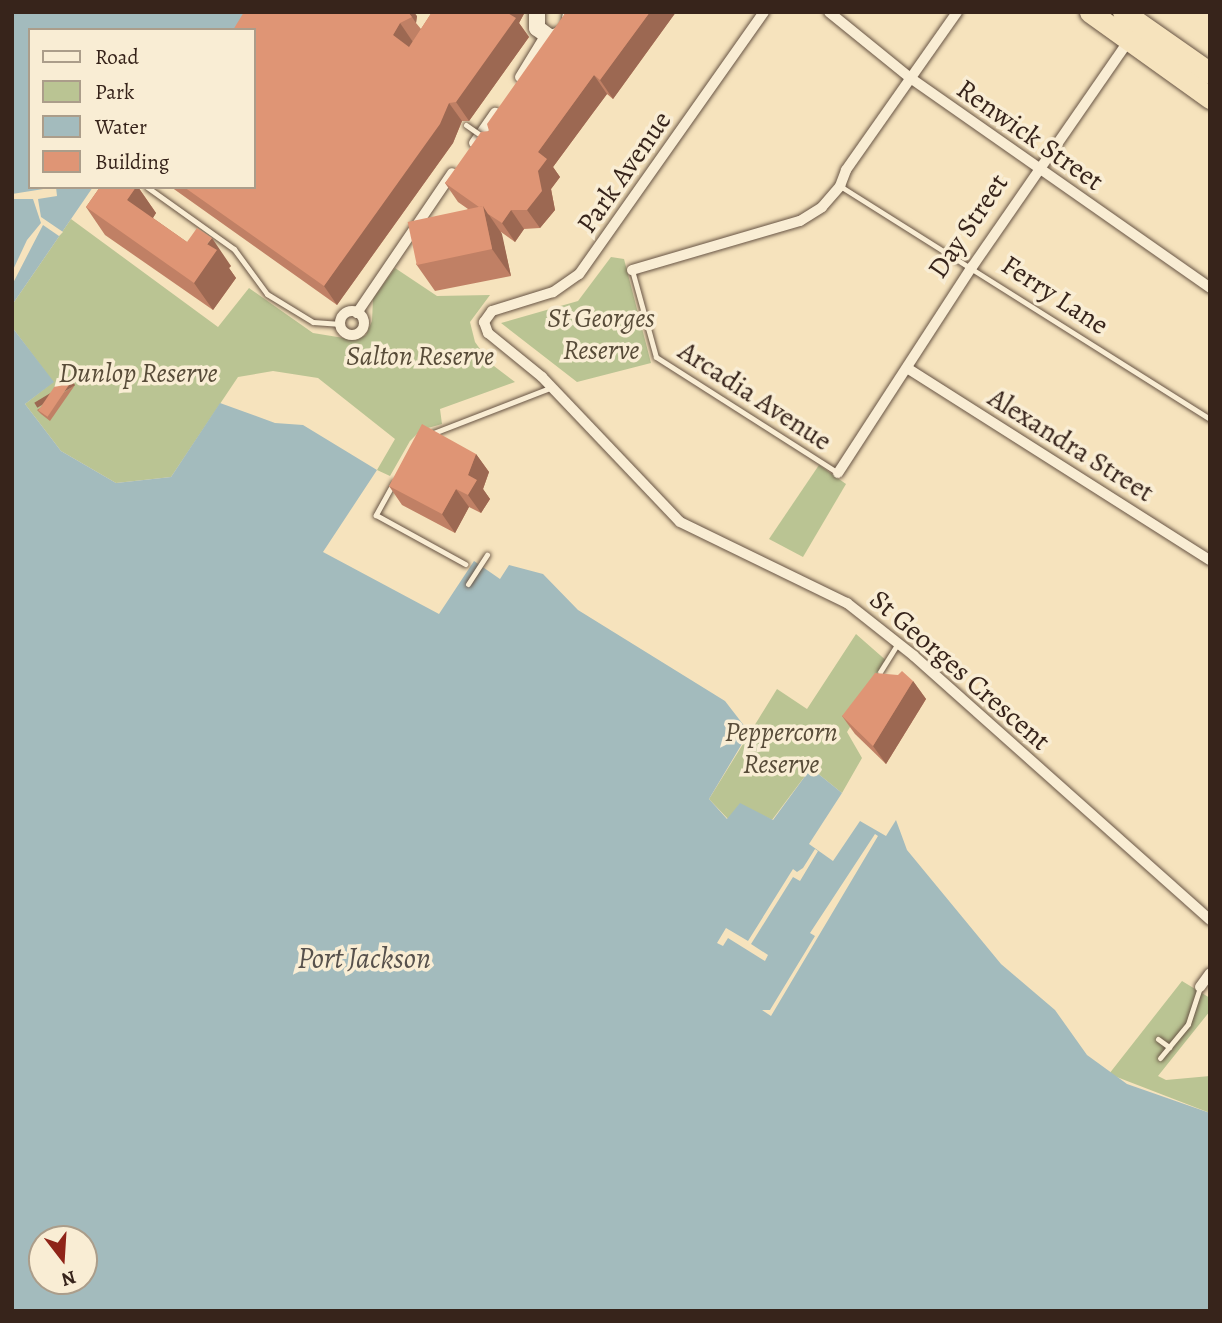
<!DOCTYPE html>
<html>
<head>
<meta charset="utf-8">
<style>
	body { margin:0 }
	#map { position:relative; width:1222px; height:1323px; overflow:hidden; background:#f6e3bd; font-family:Alegreya,serif }
	div>[style] { position:absolute }
	[style*='--x'] { left:calc(var(--x)*1px); top:calc(var(--y)*1px); width:calc(var(--w)*1px); rotate:calc(var(--a)*1deg) }
	.green>* { inset:0; background:#bac493 }
	.water>* { inset:0; background:#a3bbbd }
	.pier>* { inset:0; background:#f6e3bd }
	.roads { filter:drop-shadow(0 0 2px #675444) drop-shadow(0 0 2px #675444) }
	.lane>* { height:5px; margin:-2.5px; padding:0 2.5px; transform-origin:2.5px; border-radius:2.5px; background:#f9edd4 }
	.street>* { height:10px; margin:-5px; padding:0 5px; transform-origin:5px; border-radius:5px; background:#f9edd4 }
	.street>.ring { margin:-5px; padding:0; box-sizing:content-box; background:none; border:10px solid #f9edd4; border-radius:50% }
	.secondary>* { height:16px; margin:-8px; padding:0 8px; transform-origin:8px; border-radius:8px; background:#f9edd4 }
	.highway>* { height:21px; margin:-10.5px; padding:0 10.5px; transform-origin:10.5px; border-radius:10.5px; background:#f6e3bd }
	.bridges { filter:drop-shadow(0 0 2px #675444) drop-shadow(0 0 2px #675444) }
	.lane-bridge>* { height:5px; margin:-2.5px; padding:0 2.5px; transform-origin:2.5px; border-radius:2.5px; background:#f9edd4 }
	.wall>* { inset:0; background:#c08065 }
	.shaded-wall>* { inset:0; background:#9c6852; transform-origin:0 0 }
	.building>* { inset:0; background:#df9575; transform-origin:0 0 }
	span { translate:-50% -50%; white-space:nowrap; text-align:center; line-height:1.15; -webkit-text-stroke:7px #f9edd4; paint-order:stroke }
	.street-label { font-size:28px; color:#37241b }
	.park-label { font-size:28px; color:#584c39; font-style:italic }
	.water-label { font-size:30px; color:#57514c; font-style:italic }
	.frame { position:absolute; inset:0; border:14px solid #37241b; pointer-events:none }
	.legend { position:absolute; left:28px; top:28px; width:228px; height:161px; box-sizing:border-box; background:#f9edd4; border:2px solid #ab9d8a; margin:0; padding:9px 12px; list-style:none; font-size:21px; color:#37241b }
	.legend li { display:flex; align-items:center; gap:14px; height:35px }
	.legend b { width:35px; border:2px solid #ab9d8a }
	.north { position:absolute; left:28px; top:1225px; width:70px; height:70px; box-sizing:border-box; background:#f9edd4; border:2px solid #ab9d8a; border-radius:50%; rotate:163deg; font-size:19px; font-weight:700; line-height:28px; text-align:center; color:#37241b }
	.north::after { content:''; display:block; margin:auto; width:24px; height:32px; background:#8f2418; clip-path:polygon(50% 0,100% 100%,50% 72%,0 100%) }
</style>
</head>
<body>
<div id="map">
	<div class="green">
		<i style="clip-path:polygon(71px 219px,218px 327px,249px 288px,313px 333px,356px 340px,366px 335px,372px 321px,373px 299px,395px 268px,437px 296px,490px 295px,470px 322px,475px 342px,490px 363px,515px 382px,440px 409px,442px 424px,421px 430px,410px 441px,390px 476px,377px 470px,395px 439px,318px 378px,273px 371px,238px 377px,171px 477px,116px 483px,61px 451px,25px 404px,53px 382px,12px 327px,12px 305px)"></i>
		<i style="clip-path:polygon(611px 257px,624px 259px,651px 363px,577px 382px,501px 323px,578px 301px)"></i>
		<i style="clip-path:polygon(819px 465px,846px 484px,803px 557px,769px 539px)"></i>
		<i style="clip-path:polygon(856px 634px,889px 663px,847px 732px,862px 758px,842px 793px,811px 768px,772px 820px,740px 804px,728px 819px,709px 799px,777px 689px,807px 709px)"></i>
		<i style="clip-path:polygon(1182px 981px,1210px 998px,1210px 1011px,1158px 1076px,1166px 1080px,1210px 1076px,1210px 1113px,1109px 1074px)"></i>
	</div>
	<div class="water">
		<i style="clip-path:polygon(12px 12px,254px 12px,237px 30px,30px 30px,30px 187px,93px 187px,12px 305px)"></i>
		<i style="clip-path:polygon(evenodd,12px 327px,54px 382px,25px 404px,61px 451px,116px 483px,171px 477px,220px 403px,275px 423px,303px 425px,377px 470px,323px 552px,439px 614px,474px 561px,500px 579px,509px 565px,543px 574px,578px 610px,725px 701px,749px 732px,709px 799px,727px 819px,740px 803px,773px 820px,811px 768px,842px 793px,809px 844px,833px 861px,860px 821px,886px 836px,896px 820px,907px 850px,1001px 964px,1055px 1010px,1087px 1055px,1127px 1084px,1210px 1113px,1210px 1311px,12px 1311px,12px 327px,42px 1239px,84px 1239px,84px 1281px,42px 1281px,42px 1239px)"></i>
	</div>
	<div class="pier">
		<i style="clip-path:polygon(56px 187px,57px 196px,38px 199px,41px 217px,63px 232px,59px 236px,43px 225px,12px 285px,12px 272px,27px 240px,41px 223px,33px 199px,12px 199px,12px 194px)"></i>
		<i style="clip-path:polygon(875px 834px,878px 836px,771px 1016px,762px 1010px,770px 1010px,815px 936px,810px 933px)"></i>
		<i style="clip-path:polygon(815px 849px,818px 851px,800px 881px,793px 877px,751px 944px,768px 955px,765px 961px,728px 938px,723px 946px,717px 943px,726px 928px,748px 941px,793px 869px,797px 872px,803px 868px)"></i>
	</div>
	<div class="roads">
		<div class="lane">
			<i style="--x:840;--y:186;--w:437;--a:32.2"></i>
			<i style="--x:147;--y:187;--w:107;--a:35.5"></i>
			<i style="--x:234;--y:249;--w:56;--a:53.7"></i>
			<i style="--x:267;--y:294;--w:54;--a:31.3"></i>
			<i style="--x:313;--y:322;--w:28;--a:4"></i>
			<i style="--x:632;--y:270;--w:90;--a:74.6"></i>
			<i style="--x:656;--y:357;--w:216;--a:32.5"></i>
			<i style="--x:431;--y:434;--w:130;--a:-21.2"></i>
			<i style="--x:394;--y:482;--w:38;--a:119"></i>
			<i style="--x:376;--y:515;--w:102;--a:28.8"></i>
			<i style="--x:468;--y:584;--w:35;--a:-57"></i>
			<i style="--x:880;--y:672;--w:34;--a:-58"></i>
			<i style="--x:1158;--y:1039;--w:14;--a:36"></i>
			<i style="--x:1160;--y:1058;--w:44;--a:-50.5"></i>
			<i style="--x:1188;--y:1024;--w:39;--a:-72"></i>
		</div>
		<div class="street">
			<i style="--x:764;--y:12;--w:321;--a:125.2"></i>
			<i style="--x:579;--y:274;--w:32;--a:145"></i>
			<i style="--x:553;--y:292;--w:64;--a:162.7"></i>
			<i style="--x:492;--y:311;--w:14;--a:126"></i>
			<i style="--x:484;--y:322;--w:12;--a:70"></i>
			<i style="--x:488;--y:333;--w:70;--a:39.2"></i>
			<i style="--x:542;--y:377;--w:200;--a:46.4"></i>
			<i style="--x:680;--y:522;--w:186;--a:25.9"></i>
			<i style="--x:847;--y:603;--w:85;--a:38.3"></i>
			<i style="--x:914;--y:656;--w:397;--a:41.7"></i>
			<i style="--x:829;--y:12;--w:103;--a:39.1"></i>
			<i style="--x:909;--y:77;--w:368;--a:35"></i>
			<i style="--x:520;--y:77;--w:48;--a:-58.6"></i>
			<i style="--x:474;--y:143;--w:37;--a:-55"></i>
			<i style="--x:632;--y:270;--w:175;--a:-16.3"></i>
			<i style="--x:800;--y:221;--w:26;--a:-32"></i>
			<i style="--x:822;--y:207;--w:28;--a:-49"></i>
			<i style="--x:840;--y:186;--w:17;--a:-69"></i>
			<i style="--x:846;--y:170;--w:193;--a:-54.9"></i>
			<i class="ring" style="left:340px;top:311px;width:14px;height:14px"></i>
			<i style="--x:357;--y:313;--w:169;--a:-55.8"></i>
			<i style="--x:907;--y:368;--w:359;--a:32.4"></i>
			<i style="--x:838;--y:473;--w:246;--a:-57"></i>
			<i style="--x:972;--y:267;--w:280;--a:-55.3"></i>
			<i style="--x:1200;--y:987;--w:17;--a:-54"></i>
		</div>
		<div class="secondary">
			<i style="--x:537;--y:12;--w:16;--a:90"></i>
			<i style="--x:537;--y:28;--w:17;--a:36"></i>
			<i style="--x:551;--y:38;--w:18;--a:-19"></i>
			<i style="--x:568;--y:32;--w:20;--a:-81"></i>
		</div>
		<div class="highway">
			<i style="--x:1090;--y:12;--w:148;--a:35.6"></i>
			<i style="--x:1123;--y:12;--w:106;--a:35"></i>
		</div>
	</div>
	<div class="bridges">
		<div class="lane-bridge">
			<i style="--x:466;--y:125;--w:21;--a:35"></i>
		</div>
	</div>
	<div class="wall">
		<i style="clip-path:polygon(244px 12px,417px 16px,416px 23px,421px 29px,432px 12px,525px 12px,519px 23px,529px 37px,469px 121px,462px 121px,453px 143px,337px 305px,171px 187px,254px 187px)"></i>
		<i style="clip-path:polygon(566px 12px,676px 12px,613px 99px,607px 94px,553px 167px,560px 177px,551px 189px,555px 210px,540px 228px,524px 229px,515px 242px,501px 232px,511px 276px,435px 291px,416px 264px,468px 209px,458px 202px,445px 183px,489px 131px)"></i>
		<i style="clip-path:polygon(100px 187px,138px 187px,156px 213px,153px 218px,187px 242px,231px 266px,229px 268px,236px 278px,213px 310px,105px 235px,86px 207px)"></i>
		<i style="clip-path:polygon(75px 385px,50px 421px,41px 414px,37px 410px)"></i>
		<i style="clip-path:polygon(476px 454px,489px 472px,483px 489px,490px 499px,481px 513px,469px 507px,455px 533px,402px 505px,389px 486px)"></i>
		<i style="clip-path:polygon(913px 681px,926px 699px,886px 764px,855px 734px,842px 716px)"></i>
	</div>
	<div class="shaded-wall">
		<i style="clip-path:polygon(406px 12px,414px 12px,417px 16px,416px 23px,412px 17px)"></i>
		<i style="clip-path:polygon(504px 12px,525px 12px,519px 23px,529px 37px,469px 121px,456px 102px)"></i>
		<i style="clip-path:polygon(650px 12px,676px 12px,613px 99px,600px 80px)"></i>
		<i style="clip-path:polygon(400px 23px,413px 42px,406px 54px,393px 35px)"></i>
		<i style="clip-path:polygon(594px 75px,607px 94px,553px 167px,560px 177px,551px 189px,555px 210px,540px 228px,527px 210px,538px 171px,538px 152px)"></i>
		<i style="clip-path:polygon(449px 103px,462px 121px,453px 143px,337px 305px,324px 286px)"></i>
		<i style="clip-path:polygon(136px 187px,138px 187px,156px 213px,147px 227px,127px 200px)"></i>
		<i style="clip-path:polygon(483px 206px,502px 234px,511px 276px,492px 249px)"></i>
		<i style="clip-path:polygon(511px 210px,524px 229px,515px 242px,502px 223px)"></i>
		<i style="clip-path:polygon(212px 238px,231px 266px,229px 268px,236px 278px,213px 310px,194px 283px,207px 244px)"></i>
		<i style="left:72px;top:380px;width:6px;height:44px;rotate:59deg"></i>
		<i style="clip-path:polygon(476px 454px,489px 472px,483px 489px,490px 499px,481px 513px,468px 495px,468px 475px)"></i>
		<i style="clip-path:polygon(456px 489px,469px 507px,455px 533px,442px 514px)"></i>
		<i style="clip-path:polygon(913px 681px,926px 699px,886px 764px,873px 746px)"></i>
	</div>
	<div class="building">
		<i style="clip-path:polygon(244px 12px,408px 12px,412px 17px,400px 23px,393px 35px,409px 47px,432px 12px,506px 12px,516px 18px,456px 102px,449px 103px,440px 124px,324px 286px,184px 187px,254px 187px,254px 30px,233px 30px)"></i>
		<i style="clip-path:polygon(566px 12px,650px 12px,600px 80px,594px 75px,538px 152px,547px 159px,538px 171px,542px 191px,527px 210px,511px 210px,502px 223px,488px 214px,483px 206px,479px 207px,445px 183px,481px 132px,489px 131px,487px 124px)"></i>
		<i style="clip-path:polygon(100px 187px,136px 187px,127px 200px,187px 242px,197px 228px,212px 238px,207px 244px,217px 250px,194px 283px,86px 207px)"></i>
		<i style="left:483px;top:206px;width:44px;height:77px;rotate:78deg"></i>
		<i style="left:63px;top:374px;width:11px;height:44px;rotate:34deg"></i>
		<i style="clip-path:polygon(422px 424px,476px 454px,468px 475px,477px 480px,468px 495px,456px 489px,442px 514px,389px 486px)"></i>
		<i style="clip-path:polygon(902px 671px,913px 681px,873px 746px,842px 716px,875px 673px,898px 675px)"></i>
	</div>
	<div class="street-label">
		<span style="left:1030px;top:135px;rotate:35deg">Renwick Street</span>
		<span style="left:624px;top:172px;rotate:-55deg">Park Avenue</span>
		<span style="left:968px;top:226px;rotate:-56deg">Day Street</span>
		<span style="left:1055px;top:295px;rotate:33deg">Ferry Lane</span>
		<span style="left:755px;top:396px;rotate:33deg">Arcadia Avenue</span>
		<span style="left:1071px;top:445px;rotate:32deg">Alexandra Street</span>
		<span style="left:960px;top:670px;rotate:41deg">St Georges Crescent</span>
	</div>
	<div class="park-label">
		<span style="left:601px;top:334px">St Georges<br>Reserve</span>
		<span style="left:420px;top:356px">Salton Reserve</span>
		<span style="left:138px;top:373px">Dunlop Reserve</span>
		<span style="left:781px;top:748px">Peppercorn<br>Reserve</span>
	</div>
	<div class="water-label">
		<span style="left:364px;top:958px">Port Jackson</span>
	</div>
	<div class="frame"></div>
	<ul class="legend">
	<li><b style="height:9px;background:#f9edd4"></b>Road</li>
	<li><b style="height:19px;background:#bac493"></b>Park</li>
	<li><b style="height:19px;background:#a3bbbd"></b>Water</li>
	<li><b style="height:19px;background:#df9575"></b>Building</li>
	</ul>
	<div class="north">N</div>
</div>
</body>
</html>
